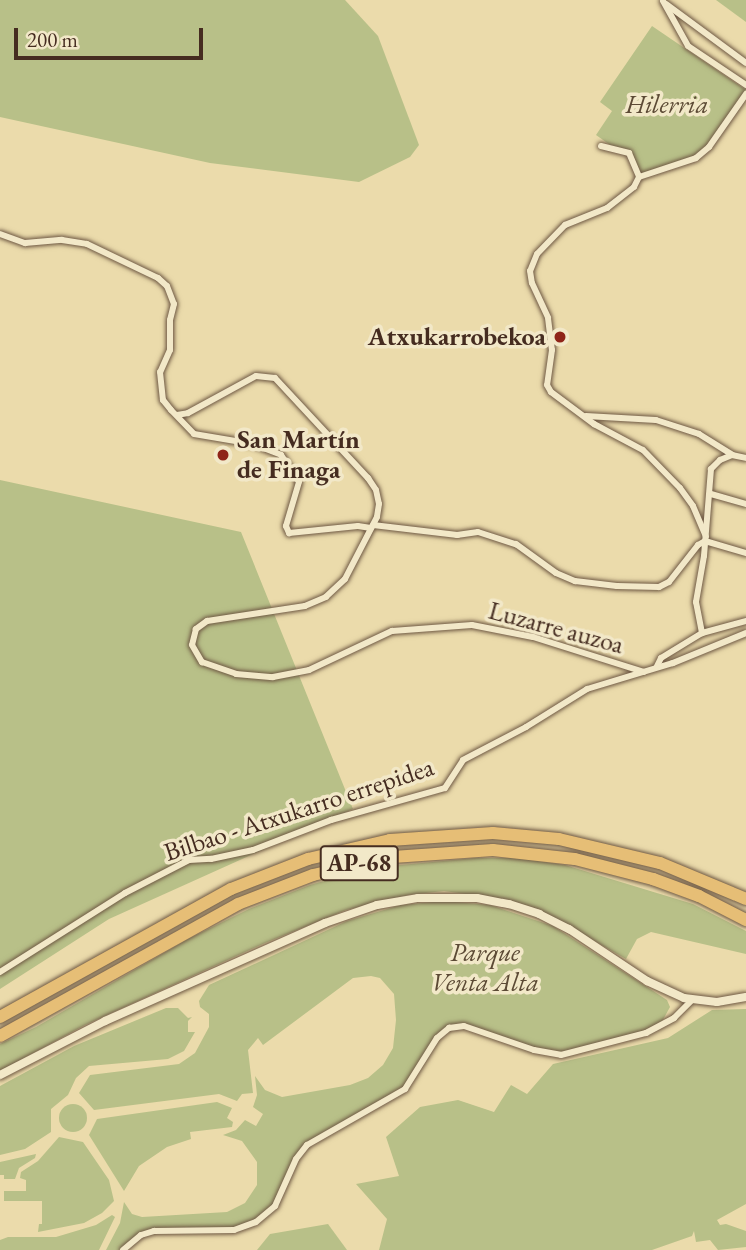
<!DOCTYPE html>
<html>
<head>
<meta charset="utf-8">
<style>
	body { margin:0 }
	#map { position:relative; width:746px; height:1250px; overflow:hidden; background:#ebdbab; font-family:"EB Garamond",serif }
	div>[style] { position:absolute }
	[style*='--x'] { left:calc(var(--x)*1px); top:calc(var(--y)*1px); width:calc(var(--w)*1px); rotate:calc(var(--a)*1deg) }
	.green>* { inset:0; background:#b8c088 }
	.round { border-radius:50% }
	.roads { filter:drop-shadow(0 0 2px #6e5843) drop-shadow(0 0 2px #6e5843) }
	.minor>* { height:6px; margin:-3px; padding:0 3px; transform-origin:3px; border-radius:3px; background:#f2e8c8 }
	.tertiary>* { height:8px; margin:-4px; padding:0 4px; transform-origin:4px; border-radius:4px; background:#f2e8c8 }
	.motorway>* { height:12px; margin:-6px; padding:0 6px; transform-origin:6px; border-radius:6px; background:#e6be76 }
	.dots>* { width:19px; height:19px; translate:-50% -50%; box-sizing:border-box; border:4px solid #f2e8c8; border-radius:50% }
	span { translate:-50% -50%; white-space:nowrap; text-align:center; line-height:1.15; -webkit-text-stroke:7px #f2e8c8; paint-order:stroke }
	.shield-label span { padding:2px 5px; background:#f2e8c8; border:2px solid; border-radius:5px; -webkit-text-stroke-width:0 }
	.shield-label { font-size:24px; color:#452c20; font-weight:700 }
	.park-label { font-size:26px; color:#5c4a35; font-style:italic }
	.poi-label { font-size:26px; color:#452c20; font-weight:700 }
	.right { translate:-100% -50%; text-align:right }
	.left { translate:0 -50%; text-align:left }
	.street-label { font-size:26px; color:#452c20 }
	.scale { position:absolute; left:14px; top:28px; width:189px; height:32px; box-sizing:border-box; border:4px solid #452c20; border-top:0; padding-left:9px; font-size:21px; line-height:24px; white-space:nowrap; color:#452c20; -webkit-text-stroke:5px #f2e8c8; paint-order:stroke }
</style>
</head>
<body>
<div id="map">
	<div class="green">
		<i style="clip-path:polygon(0 0,345px 0,378px 36px,419px 145px,410px 157px,359px 182px,210px 163px,0 117px)"></i>
		<i style="clip-path:polygon(716px 0,746px 0,746px 22px)"></i>
		<i style="clip-path:polygon(652px 26px,746px 90px,710px 143px,692px 157px,640px 176px,632px 152px,613px 147px,596px 135px,612px 111px,600px 102px)"></i>
		<i style="clip-path:polygon(0 480px,241px 532px,353px 809px,109px 919px,0 989px)"></i>
		<i style="clip-path:polygon(475px 858px,516px 858px,565px 865px,693px 904px,746px 931px,746px 954px,651px 932px,637px 939px,626px 959px,540px 910px,509px 900px,444px 891px,408px 895px,346px 910px,265px 943px,85px 1025px,0 1071px,0 1044px,36px 1027px,188px 939px,249px 909px,310px 885px,369px 868px)"></i>
		<i style="clip-path:polygon(444px 901px,490px 905px,553px 926px,667px 1000px,670px 1007px,659px 1027px,561px 1055px,464px 1026px,442px 1032px,406px 1088px,316px 1138px,300px 1153px,275px 1206px,243px 1228px,154px 1231px,141px 1235px,123px 1250px,106px 1250px,120px 1223px,124px 1202px,132px 1214px,142px 1217px,227px 1212px,245px 1203px,257px 1185px,257px 1162px,242px 1141px,223px 1135px,236px 1130px,245px 1120px,256px 1126px,263px 1114px,253px 1107px,257px 1095px,255px 1076px,265px 1090px,282px 1097px,350px 1085px,368px 1078px,383px 1065px,393px 1048px,396px 1020px,394px 994px,380px 978px,371px 976px,353px 978px,263px 1045px,258px 1038px,248px 1050px,253px 1093px,242px 1094px,237px 1101px,219px 1094px,94px 1110px,79px 1093px,90px 1075px,179px 1064px,195px 1053px,209px 1027px,209px 1014px,200px 1007px,199px 1001px,209px 985px,347px 921px,401px 905px)"></i>
		<i style="clip-path:polygon(166px 1008px,178px 1008px,188px 1018px,192px 1017px,188px 1021px,188px 1032px,195px 1032px,184px 1051px,168px 1059px,89px 1066px,76px 1078px,68px 1095px,51px 1109px,51px 1132px,25px 1149px,0 1155px,0 1086px,74px 1046px)"></i>
		<i style="clip-path:polygon(746px 1009px,746px 1204px,717px 1220px,720px 1225px,726px 1224px,746px 1231px,746px 1247px,718px 1250px,710px 1240px,696px 1242px,694px 1231px,692px 1236px,652px 1250px,379px 1250px,387px 1219px,356px 1184px,399px 1176px,386px 1137px,420px 1107px,458px 1100px,494px 1112px,511px 1085px,527px 1094px,553px 1064px,668px 1038px,712px 1010px)"></i>
		<i style="clip-path:polygon(217px 1102px,232px 1108px,227px 1118px,233px 1122px,232px 1127px,190px 1132px,191px 1139px,167px 1147px,139px 1166px,124px 1191px,89px 1135px,97px 1119px)"></i>
		<i class="round" style="left:59px;top:1104px;width:28px;height:28px"></i>
		<i style="clip-path:polygon(59px 1137px,83px 1142px,109px 1180px,114px 1201px,102px 1213px,84px 1223px,38px 1232px,39px 1224px,42px 1224px,42px 1201px,4px 1201px,4px 1191px,26px 1191px,26px 1180px,20px 1178px,21px 1172px,38px 1161px)"></i>
		<i style="clip-path:polygon(36px 1154px,35px 1158px,19px 1168px,15px 1179px,4px 1179px,4px 1175px,0 1175px,0 1162px)"></i>
		<i style="clip-path:polygon(112px 1215px,115px 1217px,99px 1250px,0 1250px,0 1240px,8px 1237px,56px 1237px,96px 1225px)"></i>
		<i style="clip-path:polygon(328px 1224px,347px 1250px,257px 1250px,270px 1234px)"></i>
	</div>
	<div class="roads">
		<div class="minor">
			<i style="--x:663;--y:1;--w:51;--a:60.9"></i>
			<i style="--x:688;--y:46;--w:70;--a:33.9"></i>
			<i style="--x:666;--y:4;--w:99;--a:36.4"></i>
			<i style="--x:601;--y:146;--w:29;--a:14"></i>
			<i style="--x:629;--y:153;--w:26;--a:67"></i>
			<i style="--x:639;--y:177;--w:60;--a:-18.4"></i>
			<i style="--x:696;--y:158;--w:17;--a:-40"></i>
			<i style="--x:709;--y:147;--w:65;--a:-55.1"></i>
			<i style="--x:639;--y:177;--w:11;--a:117"></i>
			<i style="--x:634;--y:187;--w:34;--a:142"></i>
			<i style="--x:607;--y:208;--w:45;--a:158"></i>
			<i style="--x:565;--y:225;--w:40;--a:134"></i>
			<i style="--x:537;--y:254;--w:18;--a:112"></i>
			<i style="--x:530;--y:271;--w:12;--a:81"></i>
			<i style="--x:532;--y:283;--w:38;--a:65"></i>
			<i style="--x:548;--y:318;--w:32;--a:83"></i>
			<i style="--x:552;--y:350;--w:35;--a:98"></i>
			<i style="--x:547;--y:385;--w:8;--a:60"></i>
			<i style="--x:551;--y:392;--w:54;--a:36.7"></i>
			<i style="--x:594;--y:424;--w:55;--a:28"></i>
			<i style="--x:643;--y:450;--w:53;--a:45.8"></i>
			<i style="--x:680;--y:488;--w:22;--a:54"></i>
			<i style="--x:693;--y:506;--w:33;--a:67"></i>
			<i style="--x:0;--y:234;--w:27;--a:20"></i>
			<i style="--x:25;--y:243;--w:37;--a:-5"></i>
			<i style="--x:62;--y:240;--w:25;--a:9"></i>
			<i style="--x:87;--y:244;--w:79;--a:25.6"></i>
			<i style="--x:158;--y:278;--w:12;--a:42"></i>
			<i style="--x:167;--y:286;--w:19;--a:69"></i>
			<i style="--x:174;--y:304;--w:16;--a:104"></i>
			<i style="--x:170;--y:320;--w:30;--a:90"></i>
			<i style="--x:170;--y:350;--w:24;--a:114"></i>
			<i style="--x:160;--y:372;--w:28;--a:84"></i>
			<i style="--x:163;--y:400;--w:13;--a:51"></i>
			<i style="--x:171;--y:410;--w:33;--a:46"></i>
			<i style="--x:194;--y:434;--w:60;--a:9.6"></i>
			<i style="--x:253;--y:444;--w:30;--a:21"></i>
			<i style="--x:281;--y:455;--w:32;--a:56"></i>
			<i style="--x:299;--y:482;--w:46;--a:106.5"></i>
			<i style="--x:286;--y:526;--w:8;--a:67"></i>
			<i style="--x:289;--y:533;--w:69;--a:-5.8"></i>
			<i style="--x:358;--y:526;--w:13;--a:9"></i>
			<i style="--x:177;--y:415;--w:11;--a:-10"></i>
			<i style="--x:188;--y:413;--w:77;--a:-28.6"></i>
			<i style="--x:256;--y:376;--w:19;--a:6"></i>
			<i style="--x:275;--y:378;--w:137;--a:47.1"></i>
			<i style="--x:368;--y:478;--w:14;--a:56"></i>
			<i style="--x:376;--y:490;--w:14;--a:78"></i>
			<i style="--x:379;--y:504;--w:13;--a:99"></i>
			<i style="--x:377;--y:517;--w:70;--a:117.3"></i>
			<i style="--x:345;--y:579;--w:26;--a:137"></i>
			<i style="--x:326;--y:597;--w:23;--a:157"></i>
			<i style="--x:305;--y:606;--w:99;--a:171.3"></i>
			<i style="--x:207;--y:621;--w:14;--a:144"></i>
			<i style="--x:196;--y:629;--w:16;--a:104"></i>
			<i style="--x:192;--y:645;--w:20;--a:60"></i>
			<i style="--x:202;--y:662;--w:36;--a:19"></i>
			<i style="--x:236;--y:674;--w:37;--a:5"></i>
			<i style="--x:273;--y:677;--w:37;--a:-11"></i>
			<i style="--x:309;--y:670;--w:92;--a:-25.2"></i>
			<i style="--x:392;--y:631;--w:80;--a:-4.3"></i>
			<i style="--x:472;--y:625;--w:62;--a:11.1"></i>
			<i style="--x:533;--y:637;--w:116;--a:17.5"></i>
			<i style="--x:586;--y:416;--w:70;--a:3.3"></i>
			<i style="--x:656;--y:420;--w:45;--a:18"></i>
			<i style="--x:699;--y:434;--w:39;--a:32"></i>
			<i style="--x:732;--y:455;--w:14;--a:12"></i>
			<i style="--x:732;--y:455;--w:13;--a:157"></i>
			<i style="--x:720;--y:460;--w:13;--a:135"></i>
			<i style="--x:711;--y:469;--w:87;--a:94.6"></i>
			<i style="--x:704;--y:556;--w:47;--a:99.9"></i>
			<i style="--x:696;--y:602;--w:32;--a:79"></i>
			<i style="--x:702;--y:633;--w:46;--a:-15.3"></i>
			<i style="--x:711;--y:494;--w:36;--a:16"></i>
			<i style="--x:373;--y:525;--w:85;--a:6.8"></i>
			<i style="--x:457;--y:535;--w:21;--a:-8"></i>
			<i style="--x:478;--y:532;--w:40;--a:18"></i>
			<i style="--x:516;--y:544;--w:49;--a:35.9"></i>
			<i style="--x:556;--y:573;--w:21;--a:23"></i>
			<i style="--x:575;--y:581;--w:42;--a:6.8"></i>
			<i style="--x:617;--y:586;--w:42;--a:1.4"></i>
			<i style="--x:659;--y:587;--w:11;--a:-27"></i>
			<i style="--x:669;--y:582;--w:47;--a:-51.9"></i>
			<i style="--x:698;--y:545;--w:8;--a:-30"></i>
			<i style="--x:705;--y:541;--w:43;--a:16.3"></i>
			<i style="--x:657;--y:666;--w:9;--a:-63"></i>
			<i style="--x:661;--y:658;--w:48;--a:-31.4"></i>
			<i style="--x:0;--y:972;--w:148;--a:-32.3"></i>
			<i style="--x:125;--y:893;--w:72;--a:-27.3"></i>
			<i style="--x:189;--y:860;--w:22;--a:-3"></i>
			<i style="--x:211;--y:859;--w:43;--a:-12.1"></i>
			<i style="--x:253;--y:850;--w:84;--a:-21"></i>
			<i style="--x:331;--y:820;--w:118;--a:-15.7"></i>
			<i style="--x:445;--y:788;--w:33;--a:-57"></i>
			<i style="--x:463;--y:760;--w:71;--a:-27.6"></i>
			<i style="--x:526;--y:727;--w:72;--a:-31.9"></i>
			<i style="--x:587;--y:689;--w:90;--a:-16.8"></i>
			<i style="--x:673;--y:663;--w:79;--a:-22.3"></i>
			<i style="--x:123;--y:1250;--w:23;--a:-40"></i>
			<i style="--x:141;--y:1235;--w:14;--a:-17"></i>
			<i style="--x:154;--y:1231;--w:80;--a:-0.7"></i>
			<i style="--x:234;--y:1230;--w:23;--a:-20"></i>
			<i style="--x:256;--y:1222;--w:25;--a:-40"></i>
			<i style="--x:275;--y:1206;--w:51;--a:-65.9"></i>
			<i style="--x:296;--y:1159;--w:18;--a:-52"></i>
			<i style="--x:307;--y:1145;--w:113;--a:-29.7"></i>
			<i style="--x:405;--y:1089;--w:60;--a:-57.9"></i>
			<i style="--x:437;--y:1038;--w:16;--a:-40"></i>
			<i style="--x:449;--y:1028;--w:15;--a:-8"></i>
			<i style="--x:464;--y:1026;--w:74;--a:18.9"></i>
			<i style="--x:534;--y:1050;--w:27;--a:10"></i>
			<i style="--x:561;--y:1055;--w:88;--a:-14.5"></i>
			<i style="--x:646;--y:1033;--w:32;--a:-28"></i>
			<i style="--x:674;--y:1018;--w:25;--a:-45"></i>
		</div>
		<div class="tertiary">
			<i style="--x:0;--y:1075;--w:118;--a:-27.2"></i>
			<i style="--x:105;--y:1021;--w:241;--a:-24"></i>
			<i style="--x:325;--y:923;--w:55;--a:-19.1"></i>
			<i style="--x:377;--y:905;--w:42;--a:-9.7"></i>
			<i style="--x:418;--y:898;--w:59;--a:0"></i>
			<i style="--x:477;--y:898;--w:33;--a:11"></i>
			<i style="--x:509;--y:904;--w:32;--a:18"></i>
			<i style="--x:539;--y:914;--w:34;--a:27"></i>
			<i style="--x:569;--y:929;--w:94;--a:33.7"></i>
			<i style="--x:647;--y:981;--w:41;--a:24.7"></i>
			<i style="--x:684;--y:998;--w:33;--a:7"></i>
			<i style="--x:717;--y:1002;--w:29;--a:-10"></i>
		</div>
		<div class="motorway">
			<i style="--x:0;--y:1017;--w:264;--a:-29"></i>
			<i style="--x:231;--y:889;--w:83;--a:-21.3"></i>
			<i style="--x:308;--y:859;--w:84;--a:-13"></i>
			<i style="--x:390;--y:840;--w:103;--a:-3.9"></i>
			<i style="--x:493;--y:833;--w:66;--a:5.2"></i>
			<i style="--x:559;--y:839;--w:104;--a:13.4"></i>
			<i style="--x:660;--y:863;--w:93;--a:22.7"></i>
			<i style="--x:0;--y:1036;--w:272;--a:-29"></i>
			<i style="--x:238;--y:904;--w:80;--a:-21.1"></i>
			<i style="--x:313;--y:875;--w:82;--a:-12.7"></i>
			<i style="--x:393;--y:857;--w:100;--a:-4"></i>
			<i style="--x:493;--y:850;--w:82;--a:6.3"></i>
			<i style="--x:575;--y:859;--w:81;--a:14.4"></i>
			<i style="--x:653;--y:879;--w:49;--a:20.3"></i>
			<i style="--x:699;--y:896;--w:53;--a:27.1"></i>
		</div>
	</div>
	<div class="dots">
		<i style="left:560px;top:337px;background:#8f2418"></i>
		<i style="left:223px;top:455px;background:#8f2418"></i>
	</div>
	<div class="shield-label">
		<span style="left:359px;top:863px">AP-68</span>
	</div>
	<div class="park-label">
		<span style="left:667px;top:105px">Hilerria</span>
		<span style="left:485px;top:968px">Parque<br>Venta Alta</span>
	</div>
	<div class="poi-label">
		<span class="right" style="left:546px;top:337px">Atxukarrobekoa</span>
		<span class="left" style="left:237px;top:455px">San Martín<br>de Finaga</span>
	</div>
	<div class="street-label">
		<span style="left:556px;top:628px;rotate:15deg">Luzarre auzoa</span>
		<span style="left:299px;top:810px;rotate:-18deg">Bilbao - Atxukarro errepidea</span>
	</div>
	<div class="scale">200 m</div>
</div>
</body>
</html>
